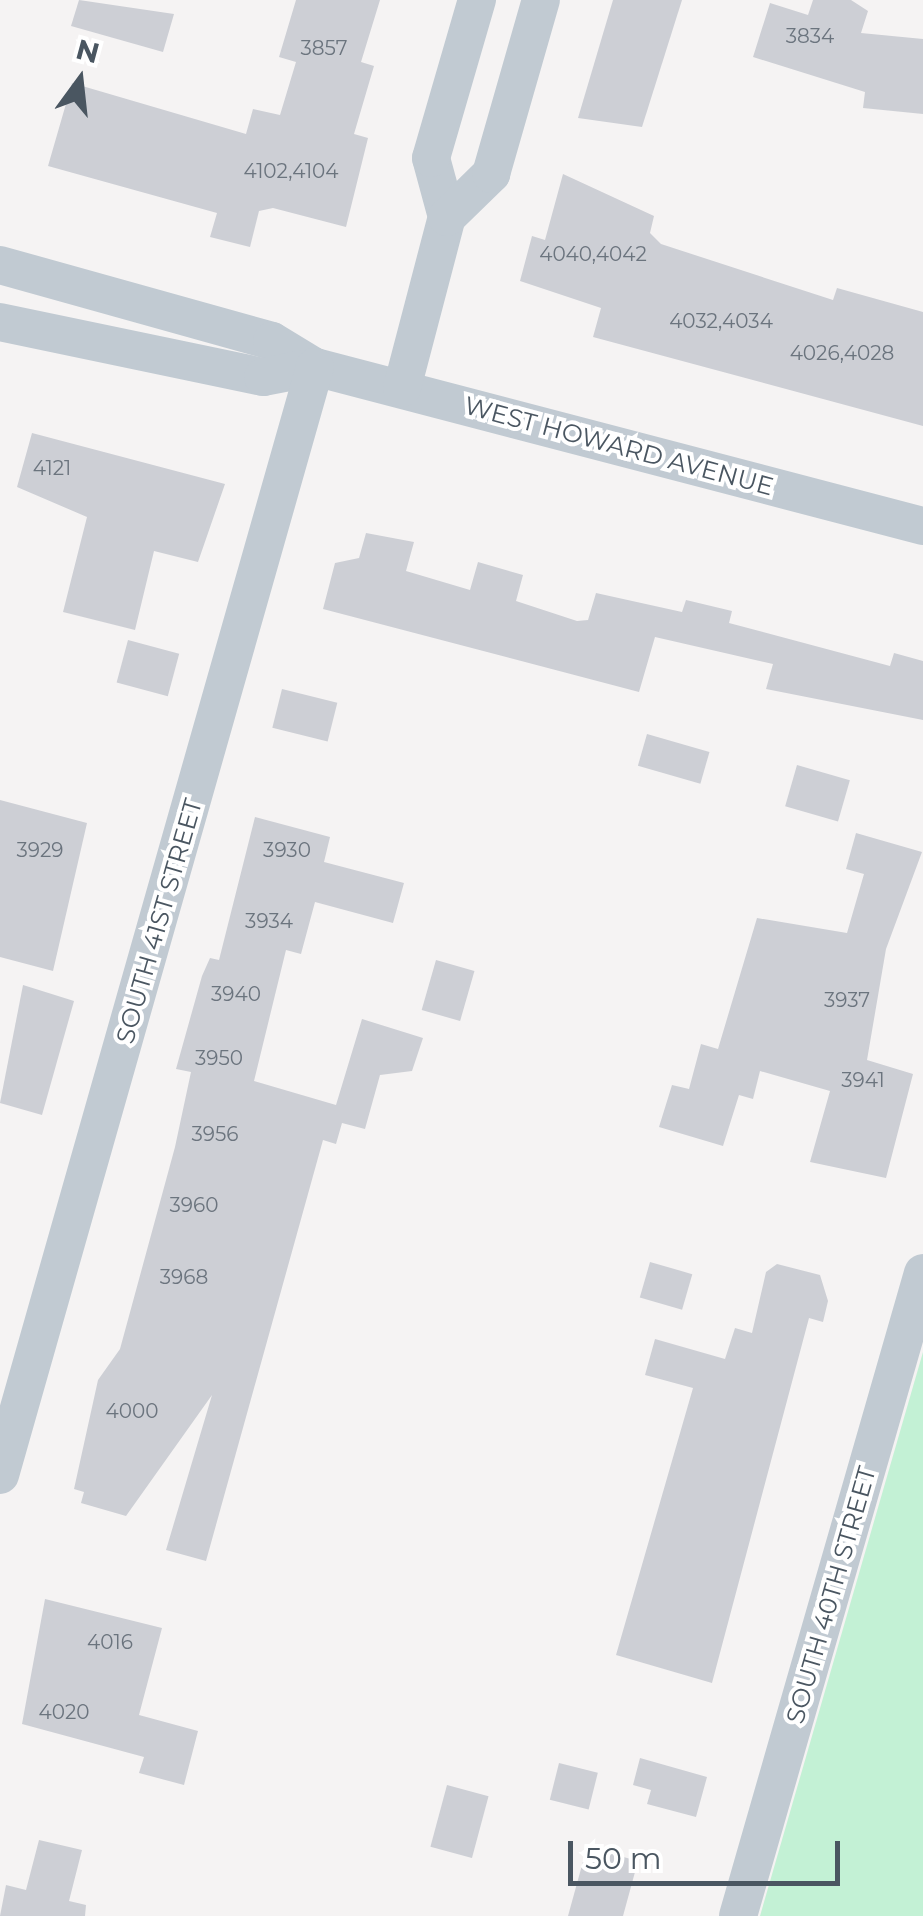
<!DOCTYPE html>
<html>
<head>
<meta charset="utf-8">
<style>
	body { margin:0 }
	#map { position:relative; width:923px; height:1916px; overflow:hidden; background:#f5f3f3; font-family:Montserrat,sans-serif }
	div>[style] { position:absolute }
	[style*='--x'] { left:calc(var(--x)*1px); top:calc(var(--y)*1px); width:calc(var(--w)*1px); rotate:calc(var(--a)*1deg) }
	.green>* { inset:0; background:#c3f1d5 }
	.building>* { inset:0; background:#cdcfd5; transform-origin:0 0 }
	.minor>* { height:38px; margin:-19px; padding:0 19px; transform-origin:19px; border-radius:19px; background:#c1cad2 }
	span { translate:-50% -50%; white-space:nowrap; text-align:center; line-height:1.15; -webkit-text-stroke:8px #fff; paint-order:stroke }
	.number-label { font-size:20px; color:#6b747e }
	.number-label span { -webkit-text-stroke-width:0 }
	.street-label { font-size:25px; color:#4a5661 }
	.north { position:absolute; left:30px; top:30px; width:100px; height:100px; -webkit-text-stroke:8px #fff; paint-order:stroke; rotate:15deg; font-size:28px; font-weight:700; line-height:40px; text-align:center; color:#4a5661 }
	.north::after { content:''; display:block; margin:auto; width:35px; height:45px; background:#4a5661; clip-path:polygon(50% 0,100% 100%,50% 72%,0 100%) }
	.scale { position:absolute; left:568px; top:1841px; width:272px; height:45px; box-sizing:border-box; border:5px solid #4a5661; border-top:0; padding-left:12px; font-size:30px; line-height:35px; white-space:nowrap; color:#4a5661; -webkit-text-stroke:8px #fff; paint-order:stroke }
</style>
</head>
<body>
<div id="map">
	<div class="green">
		<i style="clip-path:polygon(923px 1352px,923px 1916px,760px 1916px)"></i>
	</div>
	<div class="building">
		<i style="clip-path:polygon(79px 0,174px 14px,163px 52px,71px 26px)"></i>
		<i style="clip-path:polygon(296px 0,380px 0,361px 62px,374px 66px,354px 134px,368px 138px,346px 227px,273px 208px,259px 211px,250px 247px,210px 237px,217px 213px,48px 166px,72px 83px,246px 134px,253px 109px,280px 115px,296px 62px,279px 57px)"></i>
		<i style="clip-path:polygon(613px 0,682px 0,642px 127px,578px 118px)"></i>
		<i style="clip-path:polygon(813px 0,851px 0,868px 11px,861px 33px,923px 39px,923px 114px,863px 108px,865px 92px,753px 57px,770px 3px,808px 15px)"></i>
		<i style="clip-path:polygon(563px 174px,654px 216px,650px 233px,661px 244px,833px 300px,837px 288px,923px 312px,923px 426px,593px 337px,601px 308px,520px 281px,532px 236px,545px 240px)"></i>
		<i style="clip-path:polygon(32px 433px,225px 484px,198px 562px,154px 551px,135px 630px,63px 612px,87px 517px,17px 487px)"></i>
		<i style="clip-path:polygon(366px 533px,414px 542px,406px 571px,470px 590px,478px 562px,523px 575px,516px 601px,577px 621px,588px 620px,596px 593px,682px 612px,686px 600px,732px 611px,729px 623px,890px 666px,894px 653px,923px 661px,923px 720px,766px 689px,773px 664px,655px 637px,639px 692px,323px 609px,335px 563px,359px 558px)"></i>
		<i style="left:128px;top:640px;width:53px;height:44px;rotate:15deg"></i>
		<i style="left:282px;top:689px;width:57px;height:40px;rotate:14deg"></i>
		<i style="left:647px;top:734px;width:65px;height:33px;rotate:16deg"></i>
		<i style="left:797px;top:765px;width:55px;height:43px;rotate:16deg"></i>
		<i style="clip-path:polygon(0 800px,87px 823px,53px 971px,0 957px)"></i>
		<i style="clip-path:polygon(255px 817px,330px 837px,324px 862px,404px 883px,393px 923px,315px 902px,301px 954px,286px 950px,254px 1081px,336px 1105px,362px 1019px,423px 1038px,412px 1071px,380px 1075px,365px 1129px,342px 1123px,336px 1144px,323px 1140px,206px 1561px,166px 1550px,212px 1395px,126px 1516px,81px 1503px,84px 1492px,74px 1489px,98px 1380px,120px 1349px,175px 1147px,191px 1072px,176px 1069px,202px 976px,210px 958px,219px 960px)"></i>
		<i style="clip-path:polygon(856px 833px,922px 852px,886px 949px,867px 1060px,913px 1074px,886px 1178px,810px 1162px,830px 1091px,760px 1071px,753px 1099px,739px 1095px,723px 1146px,659px 1127px,672px 1085px,689px 1089px,701px 1044px,718px 1049px,757px 918px,847px 933px,864px 874px,846px 869px)"></i>
		<i style="left:436px;top:960px;width:40px;height:52px;rotate:16deg"></i>
		<i style="clip-path:polygon(23px 985px,74px 1001px,42px 1115px,0 1103px)"></i>
		<i style="left:650px;top:1262px;width:44px;height:37px;rotate:16deg"></i>
		<i style="clip-path:polygon(777px 1264px,820px 1275px,828px 1301px,823px 1322px,809px 1318px,712px 1683px,616px 1655px,693px 1388px,645px 1375px,655px 1339px,725px 1359px,735px 1328px,752px 1333px,766px 1272px)"></i>
		<i style="clip-path:polygon(45px 1599px,162px 1628px,139px 1715px,198px 1731px,184px 1785px,139px 1773px,144px 1757px,22px 1724px)"></i>
		<i style="clip-path:polygon(640px 1758px,707px 1777px,696px 1817px,647px 1804px,651px 1790px,633px 1785px)"></i>
		<i style="left:559px;top:1763px;width:40px;height:38px;rotate:14deg"></i>
		<i style="left:447px;top:1785px;width:43px;height:64px;rotate:15deg"></i>
		<i style="clip-path:polygon(39px 1840px,82px 1850px,69px 1901px,86px 1905px,85px 1916px,0 1916px,6px 1885px,26px 1890px)"></i>
		<i style="clip-path:polygon(587px 1847px,638px 1861px,623px 1916px,568px 1916px)"></i>
	</div>
	<div class="minor">
		<i style="--x:447;--y:217;--w:61;--a:-105.2"></i>
		<i style="--x:431;--y:158;--w:165;--a:-73.8"></i>
		<i style="--x:0;--y:265;--w:282;--a:15.6"></i>
		<i style="--x:272;--y:341;--w:50;--a:31.2"></i>
		<i style="--x:315;--y:367;--w:628;--a:14.66"></i>
		<i style="--x:0;--y:322;--w:269;--a:11.8"></i>
		<i style="--x:263;--y:377;--w:53;--a:-10.9"></i>
		<i style="--x:402;--y:388;--w:177;--a:-75.3"></i>
		<i style="--x:447;--y:217;--w:62;--a:-44.3"></i>
		<i style="--x:491;--y:174;--w:181;--a:-74"></i>
		<i style="--x:0;--y:1475;--w:1152;--a:-74.13"></i>
		<i style="--x:738;--y:1916;--w:669;--a:-73.95"></i>
	</div>
	<div class="number-label">
		<span style="left:810px;top:36px">3834</span>
		<span style="left:324px;top:48px">3857</span>
		<span style="left:291px;top:171px">4102,4104</span>
		<span style="left:593px;top:254px">4040,4042</span>
		<span style="left:721px;top:321px">4032,4034</span>
		<span style="left:842px;top:353px">4026,4028</span>
		<span style="left:52px;top:468px">4121</span>
		<span style="left:40px;top:850px">3929</span>
		<span style="left:287px;top:850px">3930</span>
		<span style="left:269px;top:921px">3934</span>
		<span style="left:236px;top:994px">3940</span>
		<span style="left:847px;top:1000px">3937</span>
		<span style="left:219px;top:1058px">3950</span>
		<span style="left:863px;top:1080px">3941</span>
		<span style="left:215px;top:1134px">3956</span>
		<span style="left:194px;top:1205px">3960</span>
		<span style="left:184px;top:1277px">3968</span>
		<span style="left:132px;top:1411px">4000</span>
		<span style="left:110px;top:1642px">4016</span>
		<span style="left:64px;top:1712px">4020</span>
	</div>
	<div class="street-label">
		<span style="left:619px;top:446px;rotate:15deg">WEST HOWARD AVENUE</span>
		<span style="left:159px;top:921px;rotate:-74deg">SOUTH 41ST STREET</span>
		<span style="left:831px;top:1595px;rotate:-74deg">SOUTH 40TH STREET</span>
	</div>
	<div class="north">N</div>
	<div class="scale">50 m</div>
</div>
</body>
</html>
